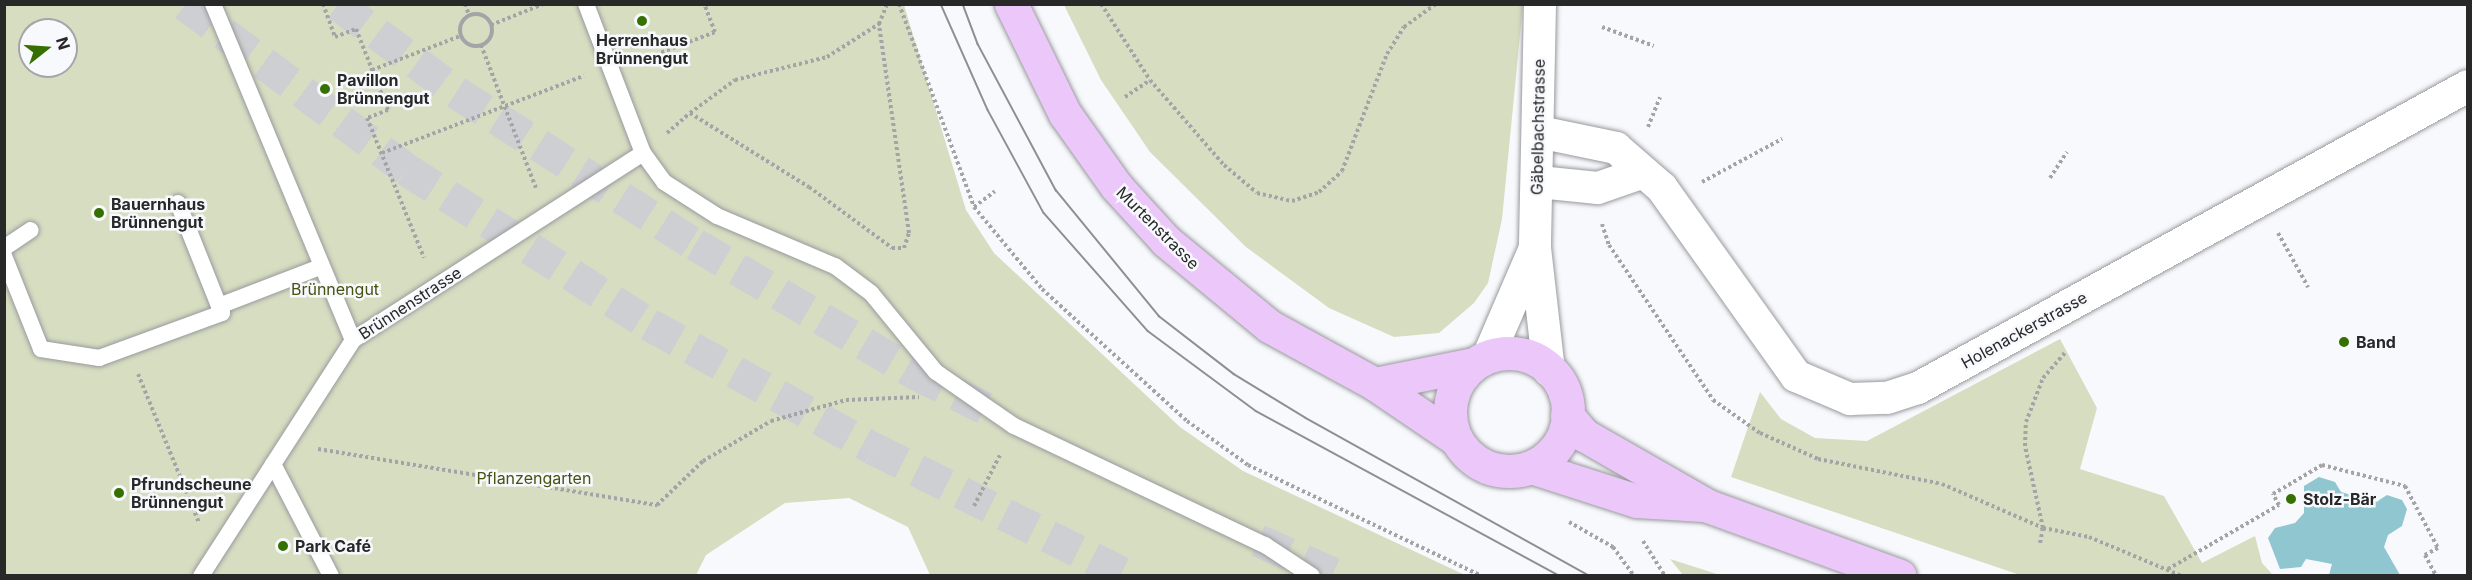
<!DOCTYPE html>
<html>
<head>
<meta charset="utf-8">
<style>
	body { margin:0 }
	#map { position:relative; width:2472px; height:580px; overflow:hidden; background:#f8f9fd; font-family:Inter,sans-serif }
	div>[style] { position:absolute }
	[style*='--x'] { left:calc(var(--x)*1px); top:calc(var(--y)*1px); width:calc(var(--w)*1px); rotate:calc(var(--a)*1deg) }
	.green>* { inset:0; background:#d6ddc1 }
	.water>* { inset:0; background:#8fc6d0 }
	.highway-tunnel>* { height:33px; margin-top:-16.5px; transform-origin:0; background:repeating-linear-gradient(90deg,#cecfd3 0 33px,transparent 0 49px) }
	.path>* { height:4px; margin-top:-2px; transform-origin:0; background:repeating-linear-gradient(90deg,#a4a4a7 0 3px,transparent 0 6px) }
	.path>.ring { margin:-2px; padding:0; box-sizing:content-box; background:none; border:4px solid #a4a4a7; border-radius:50% }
	.roads { filter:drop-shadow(0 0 2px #999a9d) drop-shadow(0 0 2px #999a9d) }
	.lane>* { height:16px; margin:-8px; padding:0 8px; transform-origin:8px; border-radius:8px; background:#fff }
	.street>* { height:32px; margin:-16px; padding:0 16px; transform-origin:16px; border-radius:16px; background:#fff }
	.primary>* { height:33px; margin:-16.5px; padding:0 16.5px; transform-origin:16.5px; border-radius:16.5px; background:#ebc8f9 }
	.primary>.ring { margin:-16.5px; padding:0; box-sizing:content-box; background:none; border:33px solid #ebc8f9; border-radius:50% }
	.tram>* { height:1.5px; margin:-0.75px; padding:0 0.75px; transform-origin:0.75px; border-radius:0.75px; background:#8e8f91 }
	.dots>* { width:16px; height:16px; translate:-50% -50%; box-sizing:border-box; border:3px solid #f8f9fd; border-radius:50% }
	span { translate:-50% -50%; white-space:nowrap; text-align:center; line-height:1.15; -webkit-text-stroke:5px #f8f9fd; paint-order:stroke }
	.poi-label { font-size:16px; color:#282829; font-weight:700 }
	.left { translate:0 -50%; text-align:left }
	.street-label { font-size:16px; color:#282829 }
	.park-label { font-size:16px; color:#465210 }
	.frame { position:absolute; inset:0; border:6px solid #282829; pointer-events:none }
	.north { position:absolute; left:18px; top:18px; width:60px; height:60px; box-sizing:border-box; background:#f8f9fd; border:2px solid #a5a5a8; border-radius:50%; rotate:73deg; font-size:16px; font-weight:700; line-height:24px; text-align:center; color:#282829 }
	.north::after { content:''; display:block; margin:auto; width:21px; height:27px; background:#367000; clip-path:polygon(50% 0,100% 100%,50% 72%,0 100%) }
</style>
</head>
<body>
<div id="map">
	<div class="green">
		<i style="clip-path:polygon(evenodd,4px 5px,904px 5px,966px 210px,994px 253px,1180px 427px,1243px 471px,1465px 575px,930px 575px,908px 527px,849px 498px,785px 503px,706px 555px,696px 575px,5px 575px,4px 5px,30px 30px,66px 30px,66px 66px,30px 66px,30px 30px)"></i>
		<i style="clip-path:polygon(1064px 5px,1523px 5px,1502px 219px,1488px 283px,1474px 303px,1439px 333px,1394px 337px,1329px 308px,1246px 247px,1150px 152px,1101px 80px)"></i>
		<i style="clip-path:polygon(2060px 339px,2097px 408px,2080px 469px,2164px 496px,2202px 563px,2255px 536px,2262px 563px,2273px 575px,2020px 575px,1731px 477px,1760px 392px,1781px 419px,1815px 438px,1867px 441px)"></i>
		<i style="clip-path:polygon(1670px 559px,1720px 575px,1683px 575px)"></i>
	</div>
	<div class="water">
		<i style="clip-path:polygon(2319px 477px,2335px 482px,2341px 492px,2376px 502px,2387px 495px,2402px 500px,2407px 509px,2402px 526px,2388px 535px,2384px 547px,2400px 575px,2329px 575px,2332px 564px,2306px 559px,2301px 567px,2280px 569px,2268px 538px,2275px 528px,2295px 523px,2304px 513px,2304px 486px)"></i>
	</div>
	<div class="highway-tunnel">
		<i style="--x:185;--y:4;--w:276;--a:36.7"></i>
		<i style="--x:406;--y:169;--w:288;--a:32.5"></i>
		<i style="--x:649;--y:324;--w:256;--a:29"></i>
		<i style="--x:873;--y:448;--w:286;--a:26.6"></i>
		<i style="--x:338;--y:4;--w:147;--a:36.7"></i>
		<i style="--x:456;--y:92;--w:283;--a:32.5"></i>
		<i style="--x:695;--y:244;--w:253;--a:30.4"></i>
		<i style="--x:913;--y:372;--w:80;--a:26.6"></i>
		<i style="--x:1258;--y:540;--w:89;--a:24"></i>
	</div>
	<div class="path">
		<i style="--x:323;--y:4;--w:35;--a:70"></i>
		<i style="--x:335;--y:37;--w:22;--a:-21"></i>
		<i style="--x:356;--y:29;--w:87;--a:68.4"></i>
		<i style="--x:388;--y:110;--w:22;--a:159"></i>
		<i style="--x:367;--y:118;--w:151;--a:67.8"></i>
		<i style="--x:465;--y:4;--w:12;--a:70"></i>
		<i style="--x:899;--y:4;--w:216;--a:69.7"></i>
		<i style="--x:974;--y:207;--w:107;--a:50.3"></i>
		<i style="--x:1042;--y:289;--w:196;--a:42.3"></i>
		<i style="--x:1187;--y:421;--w:75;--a:35.8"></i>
		<i style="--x:1248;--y:465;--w:259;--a:25.4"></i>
		<i style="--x:1101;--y:4;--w:90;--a:57.2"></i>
		<i style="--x:1150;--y:80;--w:113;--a:49"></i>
		<i style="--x:1224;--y:165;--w:43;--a:40.3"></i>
		<i style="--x:1257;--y:193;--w:36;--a:13"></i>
		<i style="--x:1292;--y:201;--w:28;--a:-18"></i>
		<i style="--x:1319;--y:192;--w:31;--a:-42"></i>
		<i style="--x:1342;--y:171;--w:125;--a:-69"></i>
		<i style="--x:1387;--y:54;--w:32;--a:-58"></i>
		<i style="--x:1404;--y:27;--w:39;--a:-36"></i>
		<i class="ring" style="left:460px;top:14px;width:28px;height:28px"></i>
		<i style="--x:491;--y:25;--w:56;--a:-22"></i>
		<i style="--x:1602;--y:27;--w:55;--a:20.1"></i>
		<i style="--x:481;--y:45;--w:153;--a:69"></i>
		<i style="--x:639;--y:61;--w:81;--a:-20.9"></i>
		<i style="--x:715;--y:32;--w:30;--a:-111"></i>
		<i style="--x:372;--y:70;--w:94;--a:-21.1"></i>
		<i style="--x:1125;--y:97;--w:30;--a:-34"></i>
		<i style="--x:690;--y:113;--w:56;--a:-36.3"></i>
		<i style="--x:735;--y:80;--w:95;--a:-14"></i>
		<i style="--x:827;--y:57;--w:62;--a:-32.4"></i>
		<i style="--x:1648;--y:127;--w:32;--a:-68"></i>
		<i style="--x:667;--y:133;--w:30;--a:-41"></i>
		<i style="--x:690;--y:113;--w:140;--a:31.9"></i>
		<i style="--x:809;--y:187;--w:103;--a:36.3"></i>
		<i style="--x:892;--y:248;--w:12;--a:0"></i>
		<i style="--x:904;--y:248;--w:16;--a:-72"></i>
		<i style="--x:909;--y:233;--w:211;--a:-98.2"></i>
		<i style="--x:879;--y:24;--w:22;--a:-68"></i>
		<i style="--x:382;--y:153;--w:216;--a:-20.9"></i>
		<i style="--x:2050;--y:178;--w:31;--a:-57"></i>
		<i style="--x:1702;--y:182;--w:91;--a:-28.3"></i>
		<i style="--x:974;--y:207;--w:26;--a:-37"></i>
		<i style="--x:1602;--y:224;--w:22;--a:72"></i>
		<i style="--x:1609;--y:245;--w:187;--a:56.1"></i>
		<i style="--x:1713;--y:400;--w:57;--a:35.1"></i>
		<i style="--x:1760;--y:433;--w:64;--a:24.1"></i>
		<i style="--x:1818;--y:459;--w:126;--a:11.4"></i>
		<i style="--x:1942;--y:484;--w:110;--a:23.5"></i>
		<i style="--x:2043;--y:528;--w:84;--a:-102.4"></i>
		<i style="--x:2025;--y:446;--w:24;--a:-88"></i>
		<i style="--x:2026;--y:422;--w:47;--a:-68.9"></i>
		<i style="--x:2043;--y:378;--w:35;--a:-49"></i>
		<i style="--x:2278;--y:233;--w:62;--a:60.9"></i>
		<i style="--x:138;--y:374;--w:161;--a:67.7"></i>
		<i style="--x:318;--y:449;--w:344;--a:9.4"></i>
		<i style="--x:657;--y:505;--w:64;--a:-43.7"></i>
		<i style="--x:703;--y:461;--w:79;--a:-30.5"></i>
		<i style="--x:771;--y:421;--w:78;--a:-15.6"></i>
		<i style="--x:846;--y:400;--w:73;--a:-2.4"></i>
		<i style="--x:1482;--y:466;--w:19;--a:47"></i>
		<i style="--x:974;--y:506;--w:59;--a:-63"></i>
		<i style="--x:1569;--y:522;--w:51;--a:29.6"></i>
		<i style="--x:1613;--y:547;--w:36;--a:54"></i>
		<i style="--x:1643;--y:541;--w:41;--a:57.8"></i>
		<i style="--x:2040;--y:543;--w:15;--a:-79"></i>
		<i style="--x:2043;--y:528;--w:47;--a:11.1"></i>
		<i style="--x:2089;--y:537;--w:101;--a:22.8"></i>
		<i style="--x:2168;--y:569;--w:128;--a:-30"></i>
		<i style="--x:2279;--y:505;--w:13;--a:-119"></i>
		<i style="--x:2273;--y:494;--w:57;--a:-30.6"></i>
		<i style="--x:2322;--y:465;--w:86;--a:14.2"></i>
		<i style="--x:2405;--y:486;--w:70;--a:62"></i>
		<i style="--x:2438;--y:548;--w:15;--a:152"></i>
		<i style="--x:2425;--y:555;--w:24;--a:62"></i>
	</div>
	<div class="roads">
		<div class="lane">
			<i style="--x:213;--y:4;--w:364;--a:67.4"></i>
			<i style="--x:586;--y:4;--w:160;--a:69.1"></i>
			<i style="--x:643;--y:153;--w:36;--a:54"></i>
			<i style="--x:664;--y:182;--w:63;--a:32.7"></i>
			<i style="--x:717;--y:216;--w:128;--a:23"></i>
			<i style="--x:835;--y:266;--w:45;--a:36.9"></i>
			<i style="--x:871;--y:293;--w:102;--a:50.6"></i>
			<i style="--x:936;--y:372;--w:95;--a:34.7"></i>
			<i style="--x:1014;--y:426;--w:278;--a:25.4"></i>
			<i style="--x:1265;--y:545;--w:56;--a:33.4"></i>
			<i style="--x:178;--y:203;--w:111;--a:68.3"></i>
			<i style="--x:219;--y:306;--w:108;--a:-21.1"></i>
			<i style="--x:4;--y:248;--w:32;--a:-34"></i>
			<i style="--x:4;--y:256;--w:100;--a:68.3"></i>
			<i style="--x:41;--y:349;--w:59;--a:8.8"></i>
			<i style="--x:99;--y:358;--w:131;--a:-20.1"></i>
			<i style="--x:222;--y:313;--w:8;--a:-113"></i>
			<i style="--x:273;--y:464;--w:126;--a:62.6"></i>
			<i style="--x:201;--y:576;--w:281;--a:-57.2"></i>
			<i style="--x:353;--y:340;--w:345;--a:-32.8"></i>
		</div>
		<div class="street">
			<i style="--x:1540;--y:4;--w:244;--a:91.2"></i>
			<i style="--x:1535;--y:248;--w:123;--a:83.5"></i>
			<i style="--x:1539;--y:132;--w:79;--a:11.7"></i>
			<i style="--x:1616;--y:148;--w:61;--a:41"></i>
			<i style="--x:1662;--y:188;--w:231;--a:54.5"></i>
			<i style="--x:1796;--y:376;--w:59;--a:23.1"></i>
			<i style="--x:1850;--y:399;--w:37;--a:-2"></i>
			<i style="--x:1887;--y:398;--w:33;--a:-18"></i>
			<i style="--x:1918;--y:388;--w:627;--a:-28.77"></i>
			<i style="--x:1539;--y:182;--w:59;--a:5.8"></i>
			<i style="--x:1598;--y:188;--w:46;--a:-19.2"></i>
			<i style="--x:1488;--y:357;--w:119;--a:-66.7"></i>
		</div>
		<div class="primary">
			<i style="--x:1011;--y:4;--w:123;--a:63.9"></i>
			<i style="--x:1065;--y:114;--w:88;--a:54.7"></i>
			<i style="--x:1116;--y:186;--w:74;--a:47.7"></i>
			<i style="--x:1166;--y:241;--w:134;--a:39.5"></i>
			<i style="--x:1269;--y:326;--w:121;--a:28.7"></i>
			<i style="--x:1375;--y:384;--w:98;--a:34.2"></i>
			<i class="ring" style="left:1450px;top:353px;width:85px;height:85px"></i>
			<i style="--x:1375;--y:384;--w:101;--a:-11.4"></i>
			<i style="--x:1567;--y:415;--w:26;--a:50"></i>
			<i style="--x:1584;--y:435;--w:143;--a:29.8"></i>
			<i style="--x:1708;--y:506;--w:204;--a:20"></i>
			<i style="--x:1531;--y:467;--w:111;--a:17.8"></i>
			<i style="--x:1637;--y:501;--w:66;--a:3.5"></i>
		</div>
	</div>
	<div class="tram">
		<i style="--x:941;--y:4;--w:116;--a:66.1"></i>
		<i style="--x:988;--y:110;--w:117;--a:61.5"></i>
		<i style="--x:1044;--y:213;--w:157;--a:48.6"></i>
		<i style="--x:1148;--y:331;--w:134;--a:36.5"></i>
		<i style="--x:1256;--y:411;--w:346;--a:28.5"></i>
		<i style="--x:963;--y:4;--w:43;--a:69.4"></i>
		<i style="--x:978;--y:44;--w:166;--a:61.9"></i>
		<i style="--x:1056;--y:190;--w:163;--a:50.7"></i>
		<i style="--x:1159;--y:316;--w:95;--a:37.7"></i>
		<i style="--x:1234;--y:374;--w:84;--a:31.4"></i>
		<i style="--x:1306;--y:418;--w:325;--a:29.1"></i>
	</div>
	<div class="dots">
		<i style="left:642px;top:21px;background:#367000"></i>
		<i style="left:325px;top:89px;background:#367000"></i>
		<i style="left:99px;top:213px;background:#367000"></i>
		<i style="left:2344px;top:342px;background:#367000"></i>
		<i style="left:119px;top:493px;background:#367000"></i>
		<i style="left:2291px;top:499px;background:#367000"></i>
		<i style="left:283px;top:546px;background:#367000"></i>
	</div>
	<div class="poi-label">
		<span style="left:642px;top:49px">Herrenhaus<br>Brünnengut</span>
		<span class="left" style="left:337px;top:89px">Pavillon<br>Brünnengut</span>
		<span class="left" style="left:111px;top:213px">Bauernhaus<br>Brünnengut</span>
		<span class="left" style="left:2356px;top:342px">Band</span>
		<span class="left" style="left:131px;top:493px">Pfrundscheune<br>Brünnengut</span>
		<span class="left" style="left:2303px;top:499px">Stolz-Bär</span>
		<span class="left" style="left:295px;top:546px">Park Café</span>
	</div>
	<div class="street-label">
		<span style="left:1538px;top:127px;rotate:-89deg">Gäbelbachstrasse</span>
		<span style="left:1158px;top:228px;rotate:45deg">Murtenstrasse</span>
		<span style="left:410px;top:303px;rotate:-33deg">Brünnenstrasse</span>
		<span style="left:2024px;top:330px;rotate:-29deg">Holenackerstrasse</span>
	</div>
	<div class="park-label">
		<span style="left:335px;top:289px">Brünnengut</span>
		<span style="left:534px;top:478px">Pflanzengarten</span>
	</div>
	<div class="frame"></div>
	<div class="north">N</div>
</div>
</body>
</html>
